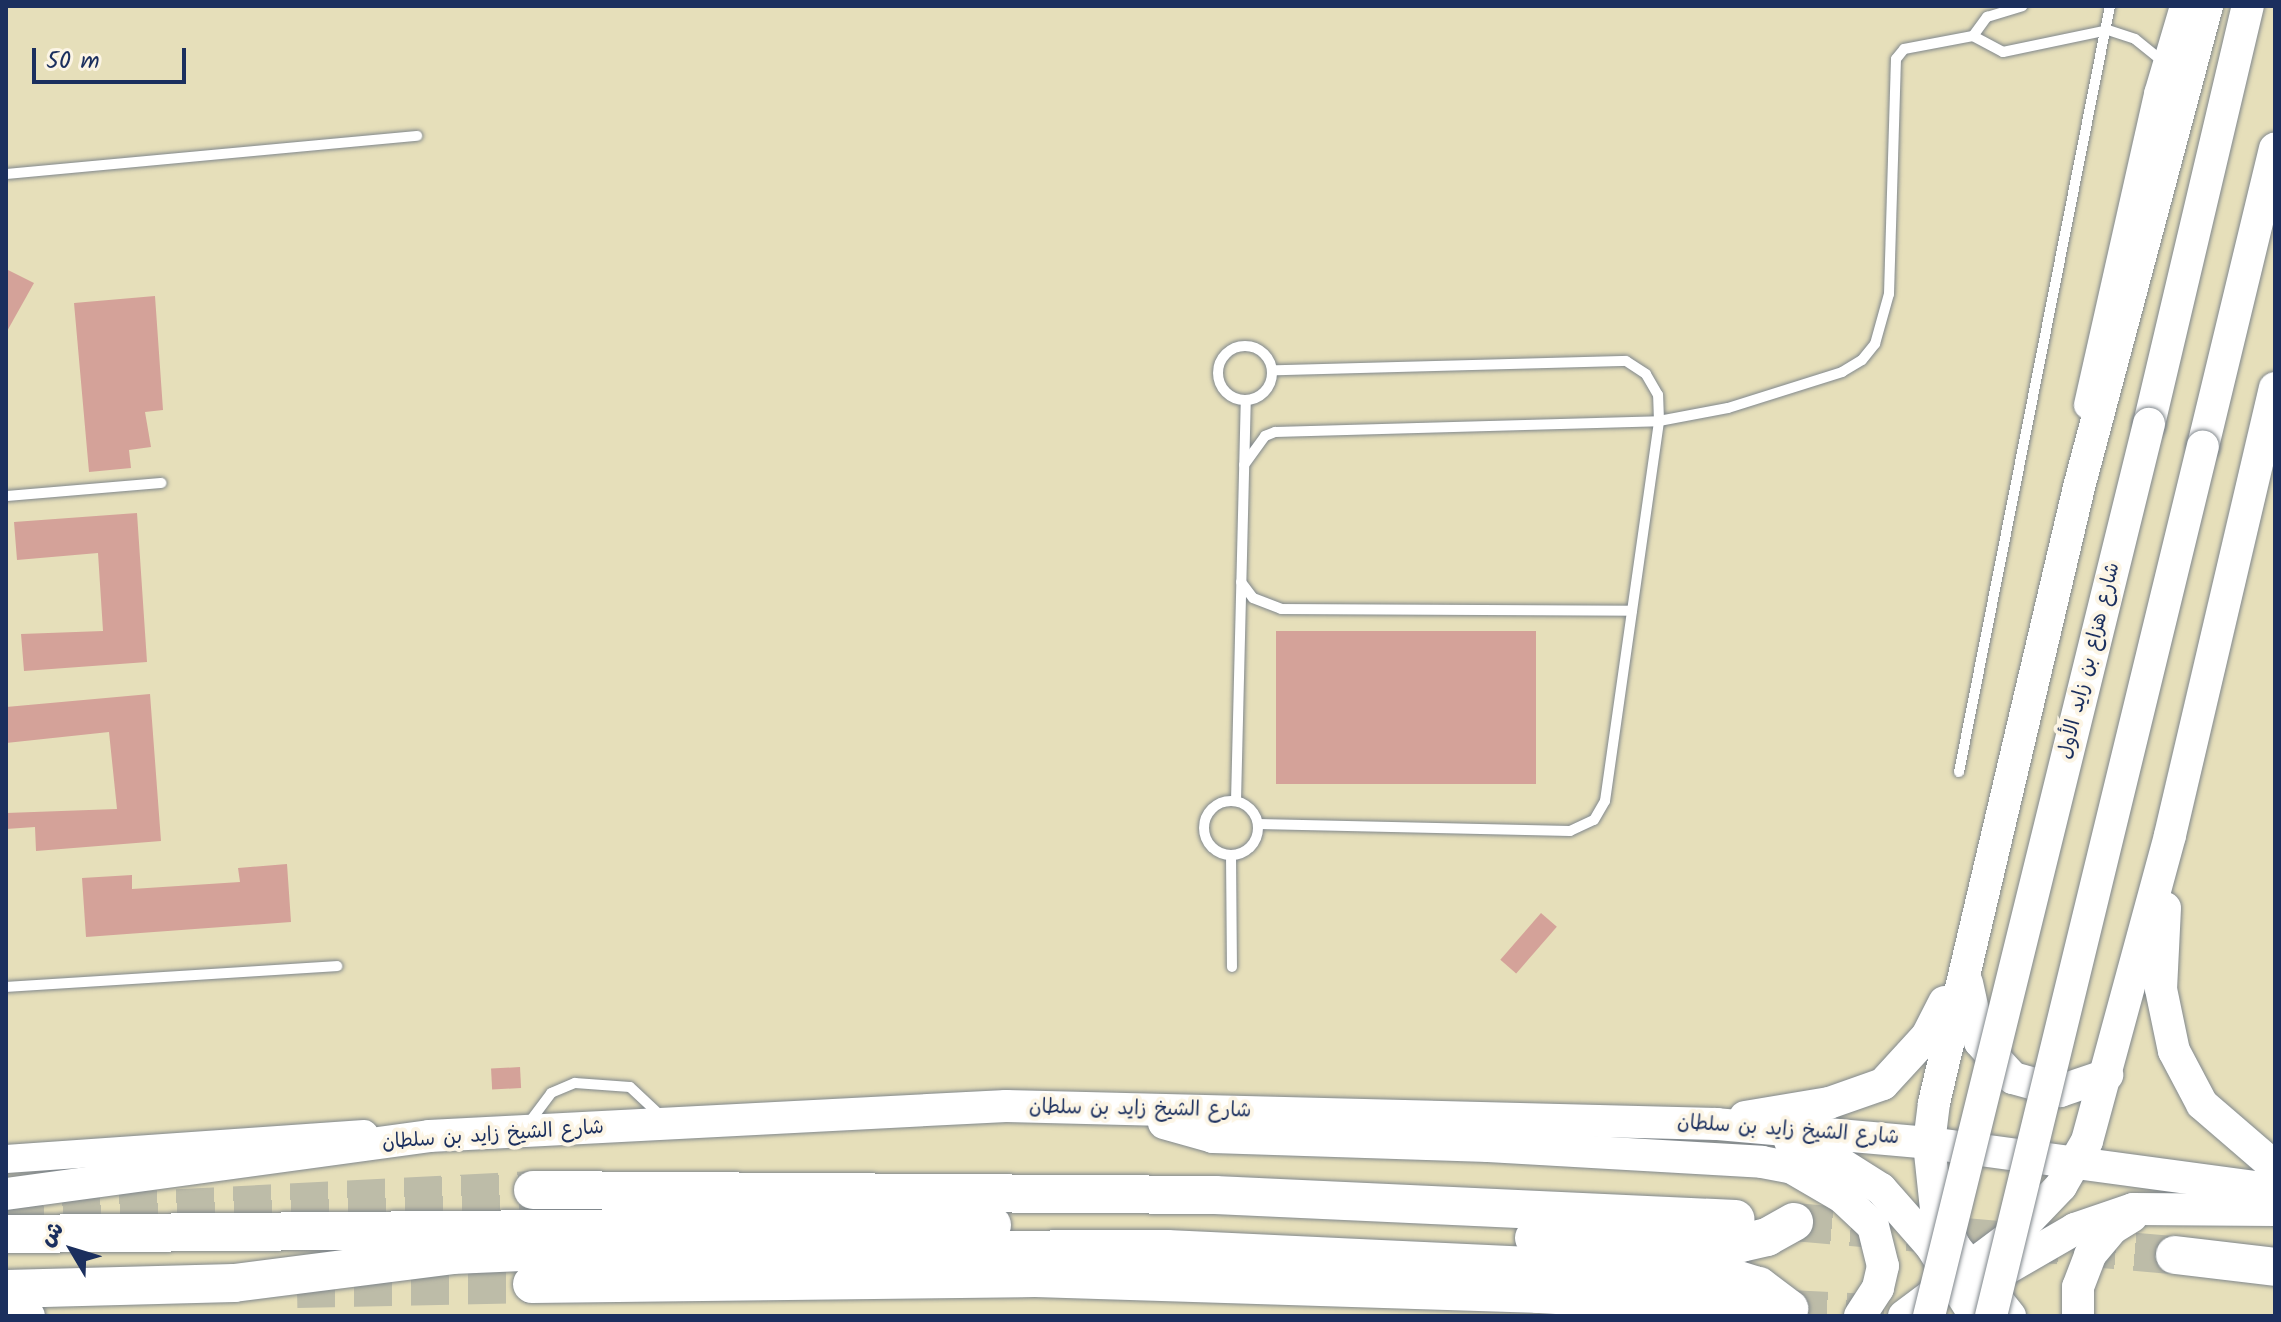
<!DOCTYPE html>
<html>
<head>
<meta charset="utf-8">
<style>
	body { margin:0 }
	#map { position:relative; width:2281px; height:1322px; overflow:hidden; background:#e6dfba; font-family:Kalam,"Playpen Sans Arabic",sans-serif }
	div>[style] { position:absolute }
	[style*='--x'] { left:calc(var(--x)*1px); top:calc(var(--y)*1px); width:calc(var(--w)*1px); rotate:calc(var(--a)*1deg) }
	.building>* { inset:0; background:#d4a299; transform-origin:0 0 }
	.highway-tunnel>* { height:38px; margin-top:-19px; transform-origin:0; background:repeating-linear-gradient(90deg,#bdbca8 0 38px,transparent 0 57px) }
	.roads { filter:drop-shadow(0 0 2px #80878c) drop-shadow(0 0 2px #80878c) }
	.lane>* { height:10px; margin:-5px; padding:0 5px; transform-origin:5px; border-radius:5px; background:#fff }
	.lane>.ring { margin:-5px; padding:0; box-sizing:content-box; background:none; border:10px solid #fff; border-radius:50% }
	.secondary>* { height:28px; margin:-14px; padding:0 14px; transform-origin:14px; border-radius:14px; background:#fff }
	.primary>* { height:32px; margin:-16px; padding:0 16px; transform-origin:16px; border-radius:16px; background:#fff }
	.highway>* { height:38px; margin:-19px; padding:0 19px; transform-origin:19px; border-radius:19px; background:#fff }
	.bridges { filter:drop-shadow(0 0 2px #80878c) drop-shadow(0 0 2px #80878c) }
	.primary-bridge>* { height:32px; margin:-16px; padding:0 16px; transform-origin:16px; border-radius:16px; background:#fff }
	span { translate:-50% -50%; white-space:nowrap; text-align:center; line-height:1.15; -webkit-text-stroke:8px #fcf5e5; paint-order:stroke }
	.street-label { font-size:20px; color:#1b2f5e }
	.frame { position:absolute; inset:0; border:8px solid #1b2f5e; pointer-events:none }
	.north { position:absolute; left:32px; top:1210px; width:80px; height:80px; -webkit-text-stroke:6px #fcf5e5; paint-order:stroke; rotate:308deg; font-size:22px; font-weight:700; line-height:32px; text-align:center; color:#1b2f5e }
	.north::after { content:''; display:block; margin:auto; width:28px; height:36px; background:#1b2f5e; clip-path:polygon(50% 0,100% 100%,50% 72%,0 100%) }
	.scale { position:absolute; left:32px; top:48px; width:154px; height:36px; box-sizing:border-box; border:4px solid #1b2f5e; border-top:0; padding-left:10px; font-size:24px; line-height:28px; white-space:nowrap; color:#1b2f5e; -webkit-text-stroke:6px #fcf5e5; paint-order:stroke }
</style>
</head>
<body>
<div id="map">
	<div class="building">
		<i style="clip-path:polygon(6px 269px,34px 283px,6px 333px)"></i>
		<i style="clip-path:polygon(155px 296px,163px 410px,145px 412px,151px 447px,129px 450px,131px 468px,89px 472px,74px 303px)"></i>
		<i style="clip-path:polygon(137px 513px,147px 662px,24px 671px,21px 634px,103px 631px,98px 553px,17px 560px,14px 522px)"></i>
		<i style="left:1276px;top:631px;width:260px;height:153px"></i>
		<i style="clip-path:polygon(150px 694px,161px 841px,36px 851px,35px 827px,6px 829px,6px 813px,117px 809px,109px 732px,6px 743px,6px 707px)"></i>
		<i style="clip-path:polygon(287px 864px,291px 922px,86px 937px,82px 878px,132px 875px,132px 889px,240px 882px,238px 868px)"></i>
		<i style="left:1541px;top:913px;width:21px;height:62px;rotate:41deg"></i>
		<i style="left:520px;top:1067px;width:21px;height:29px;rotate:87deg"></i>
	</div>
	<div class="highway-tunnel">
		<i style="--x:6;--y:1217;--w:528;--a:-2.93"></i>
		<i style="--x:1794;--y:1222;--w:382;--a:5"></i>
		<i style="--x:297;--y:1289;--w:235;--a:-1.2"></i>
		<i style="--x:1789;--y:1309;--w:141;--a:2.8"></i>
	</div>
	<div class="roads">
		<div class="lane">
			<i style="--x:1973;--y:36;--w:34;--a:28"></i>
			<i style="--x:2003;--y:52;--w:107;--a:-11.8"></i>
			<i style="--x:2108;--y:30;--w:28;--a:18"></i>
			<i style="--x:2135;--y:39;--w:38;--a:39"></i>
			<i style="--x:6;--y:174;--w:413;--a:-5.3"></i>
			<i class="ring" style="left:1218px;top:346px;width:44px;height:44px"></i>
			<i style="--x:1244;--y:465;--w:36;--a:-54"></i>
			<i style="--x:1265;--y:436;--w:11;--a:-22"></i>
			<i style="--x:1275;--y:432;--w:384;--a:-1.6"></i>
			<i style="--x:1659;--y:421;--w:70;--a:-10.7"></i>
			<i style="--x:1728;--y:408;--w:120;--a:-17.5"></i>
			<i style="--x:1842;--y:372;--w:23;--a:-31"></i>
			<i style="--x:1862;--y:360;--w:21;--a:-51"></i>
			<i style="--x:1875;--y:344;--w:52;--a:-74.4"></i>
			<i style="--x:1889;--y:294;--w:235;--a:-88.3"></i>
			<i style="--x:1896;--y:59;--w:13;--a:-51"></i>
			<i style="--x:1904;--y:49;--w:70;--a:-10.7"></i>
			<i style="--x:1973;--y:36;--w:24;--a:-54"></i>
			<i style="--x:1987;--y:17;--w:37;--a:-17"></i>
			<i style="--x:6;--y:496;--w:156;--a:-4.8"></i>
			<i style="--x:1241;--y:582;--w:20;--a:53"></i>
			<i style="--x:1253;--y:598;--w:30;--a:21"></i>
			<i style="--x:1281;--y:609;--w:351;--a:0.3"></i>
			<i style="--x:1959;--y:772;--w:781;--a:-78.85"></i>
			<i style="--x:1236;--y:801;--w:401;--a:-88.6"></i>
			<i class="ring" style="left:1204px;top:801px;width:44px;height:44px"></i>
			<i style="--x:1258;--y:824;--w:312;--a:1.3"></i>
			<i style="--x:1570;--y:831;--w:26;--a:-25"></i>
			<i style="--x:1594;--y:820;--w:22;--a:-60"></i>
			<i style="--x:1605;--y:801;--w:384;--a:-81.9"></i>
			<i style="--x:1659;--y:421;--w:26;--a:-92"></i>
			<i style="--x:1658;--y:395;--w:24;--a:-120"></i>
			<i style="--x:1646;--y:374;--w:24;--a:-147"></i>
			<i style="--x:1626;--y:361;--w:354;--a:178.5"></i>
			<i style="--x:1231;--y:855;--w:112;--a:89.5"></i>
			<i style="--x:6;--y:987;--w:332;--a:-3.6"></i>
			<i style="--x:528;--y:1124;--w:39;--a:-53"></i>
			<i style="--x:551;--y:1093;--w:26;--a:-23"></i>
			<i style="--x:575;--y:1083;--w:55;--a:4.2"></i>
			<i style="--x:630;--y:1087;--w:42;--a:43.1"></i>
		</div>
		<div class="secondary">
			<i style="--x:2088;--y:405;--w:319;--a:-77.3"></i>
			<i style="--x:2158;--y:94;--w:92;--a:-73.5"></i>
			<i style="--x:6;--y:1159;--w:359;--a:-4"></i>
		</div>
		<div class="primary">
			<i style="--x:2149;--y:424;--w:430;--a:-76.7"></i>
			<i style="--x:2203;--y:446;--w:306;--a:-76.4"></i>
			<i style="--x:2165;--y:908;--w:81;--a:92.8"></i>
			<i style="--x:2161;--y:989;--w:63;--a:78.2"></i>
			<i style="--x:2174;--y:1051;--w:60;--a:62.2"></i>
			<i style="--x:2202;--y:1104;--w:96;--a:40.8"></i>
			<i style="--x:1967;--y:983;--w:60;--a:77.6"></i>
			<i style="--x:1980;--y:1042;--w:49;--a:47.5"></i>
			<i style="--x:2013;--y:1078;--w:49;--a:15.5"></i>
			<i style="--x:2060;--y:1091;--w:50;--a:-18.8"></i>
			<i style="--x:1745;--y:1117;--w:85;--a:-9.5"></i>
			<i style="--x:1829;--y:1103;--w:57;--a:-19.4"></i>
			<i style="--x:1883;--y:1084;--w:65;--a:-47.5"></i>
			<i style="--x:1927;--y:1036;--w:38;--a:-63"></i>
			<i style="--x:1164;--y:1123;--w:51;--a:15.9"></i>
			<i style="--x:1213;--y:1137;--w:275;--a:1.9"></i>
			<i style="--x:1488;--y:1146;--w:274;--a:3.3"></i>
			<i style="--x:1762;--y:1162;--w:31;--a:11"></i>
			<i style="--x:1792;--y:1168;--w:58;--a:30.1"></i>
			<i style="--x:1842;--y:1197;--w:42;--a:43.1"></i>
			<i style="--x:1873;--y:1226;--w:41;--a:76"></i>
			<i style="--x:1883;--y:1266;--w:23;--a:103"></i>
			<i style="--x:1878;--y:1288;--w:33;--a:123"></i>
			<i style="--x:1790;--y:1141;--w:36;--a:19"></i>
			<i style="--x:1824;--y:1153;--w:67;--a:32.3"></i>
			<i style="--x:1881;--y:1189;--w:76;--a:48.7"></i>
			<i style="--x:1931;--y:1246;--w:83;--a:57.8"></i>
			<i style="--x:6;--y:1194;--w:427;--a:-7.8"></i>
			<i style="--x:429;--y:1136;--w:578;--a:-2.98"></i>
			<i style="--x:1006;--y:1106;--w:711;--a:1.45"></i>
			<i style="--x:1717;--y:1124;--w:213;--a:5.1"></i>
			<i style="--x:1929;--y:1143;--w:349;--a:7.7"></i>
			<i style="--x:1987;--y:1280;--w:102;--a:-30.1"></i>
			<i style="--x:2075;--y:1229;--w:61;--a:-19"></i>
			<i style="--x:2133;--y:1209;--w:142;--a:0.4"></i>
			<i style="--x:6;--y:1314;--w:23;--a:5"></i>
			<i style="--x:1904;--y:1316;--w:144;--a:-36.8"></i>
			<i style="--x:2019;--y:1230;--w:61;--a:-46.3"></i>
			<i style="--x:2061;--y:1186;--w:52;--a:-60"></i>
			<i style="--x:2087;--y:1141;--w:317;--a:-74.8"></i>
			<i style="--x:2170;--y:835;--w:459;--a:-76.8"></i>
			<i style="--x:2010;--y:1316;--w:88;--a:-128.6"></i>
			<i style="--x:1955;--y:1247;--w:42;--a:-116.6"></i>
			<i style="--x:1936;--y:1209;--w:66;--a:-96.1"></i>
			<i style="--x:1929;--y:1143;--w:40;--a:-82.9"></i>
			<i style="--x:1934;--y:1103;--w:633;--a:-76.75"></i>
			<i style="--x:2079;--y:487;--w:498;--a:-75.1"></i>
			<i style="--x:2078;--y:1316;--w:29;--a:-90"></i>
			<i style="--x:2078;--y:1287;--w:34;--a:-69"></i>
			<i style="--x:2090;--y:1255;--w:35;--a:-50"></i>
			<i style="--x:2113;--y:1228;--w:22;--a:-32"></i>
		</div>
		<div class="highway">
			<i style="--x:533;--y:1190;--w:682;--a:0.42"></i>
			<i style="--x:1215;--y:1195;--w:521;--a:2.64"></i>
			<i style="--x:6;--y:1234;--w:986;--a:-0.52"></i>
			<i style="--x:1534;--y:1238;--w:207;--a:1.4"></i>
			<i style="--x:1741;--y:1243;--w:27;--a:-13"></i>
			<i style="--x:1767;--y:1237;--w:31;--a:-29"></i>
			<i style="--x:2175;--y:1255;--w:101;--a:6.8"></i>
			<i style="--x:532;--y:1284;--w:503;--a:-0.68"></i>
			<i style="--x:1035;--y:1278;--w:503;--a:1.82"></i>
			<i style="--x:1538;--y:1294;--w:251;--a:3.4"></i>
			<i style="--x:6;--y:1289;--w:228;--a:-1.5"></i>
			<i style="--x:234;--y:1283;--w:220;--a:-7.3"></i>
			<i style="--x:452;--y:1255;--w:70;--a:-2.5"></i>
			<i style="--x:522;--y:1252;--w:645;--a:-0.27"></i>
			<i style="--x:1167;--y:1249;--w:556;--a:2.68"></i>
			<i style="--x:1722;--y:1275;--w:39;--a:17"></i>
			<i style="--x:1759;--y:1286;--w:38;--a:37"></i>
		</div>
	</div>
	<div class="bridges">
		<div class="primary-bridge">
			<i style="--x:1929;--y:1316;--w:919;--a:-76.15"></i>
			<i style="--x:1991;--y:1316;--w:895;--a:-76.31"></i>
		</div>
	</div>
	<div class="street-label">
		<span style="left:2090px;top:661px;rotate:-76deg">شارع هزاع بن زايد الأول</span>
		<span style="left:1140px;top:1110px;rotate:1deg">شارع الشيخ زايد بن سلطان</span>
		<span style="left:1788px;top:1131px;rotate:4deg">شارع الشيخ زايد بن سلطان</span>
		<span style="left:493px;top:1136px;rotate:-4deg">شارع الشيخ زايد بن سلطان</span>
	</div>
	<div class="frame"></div>
	<div class="north">ش</div>
	<div class="scale">50 m</div>
</div>
</body>
</html>
